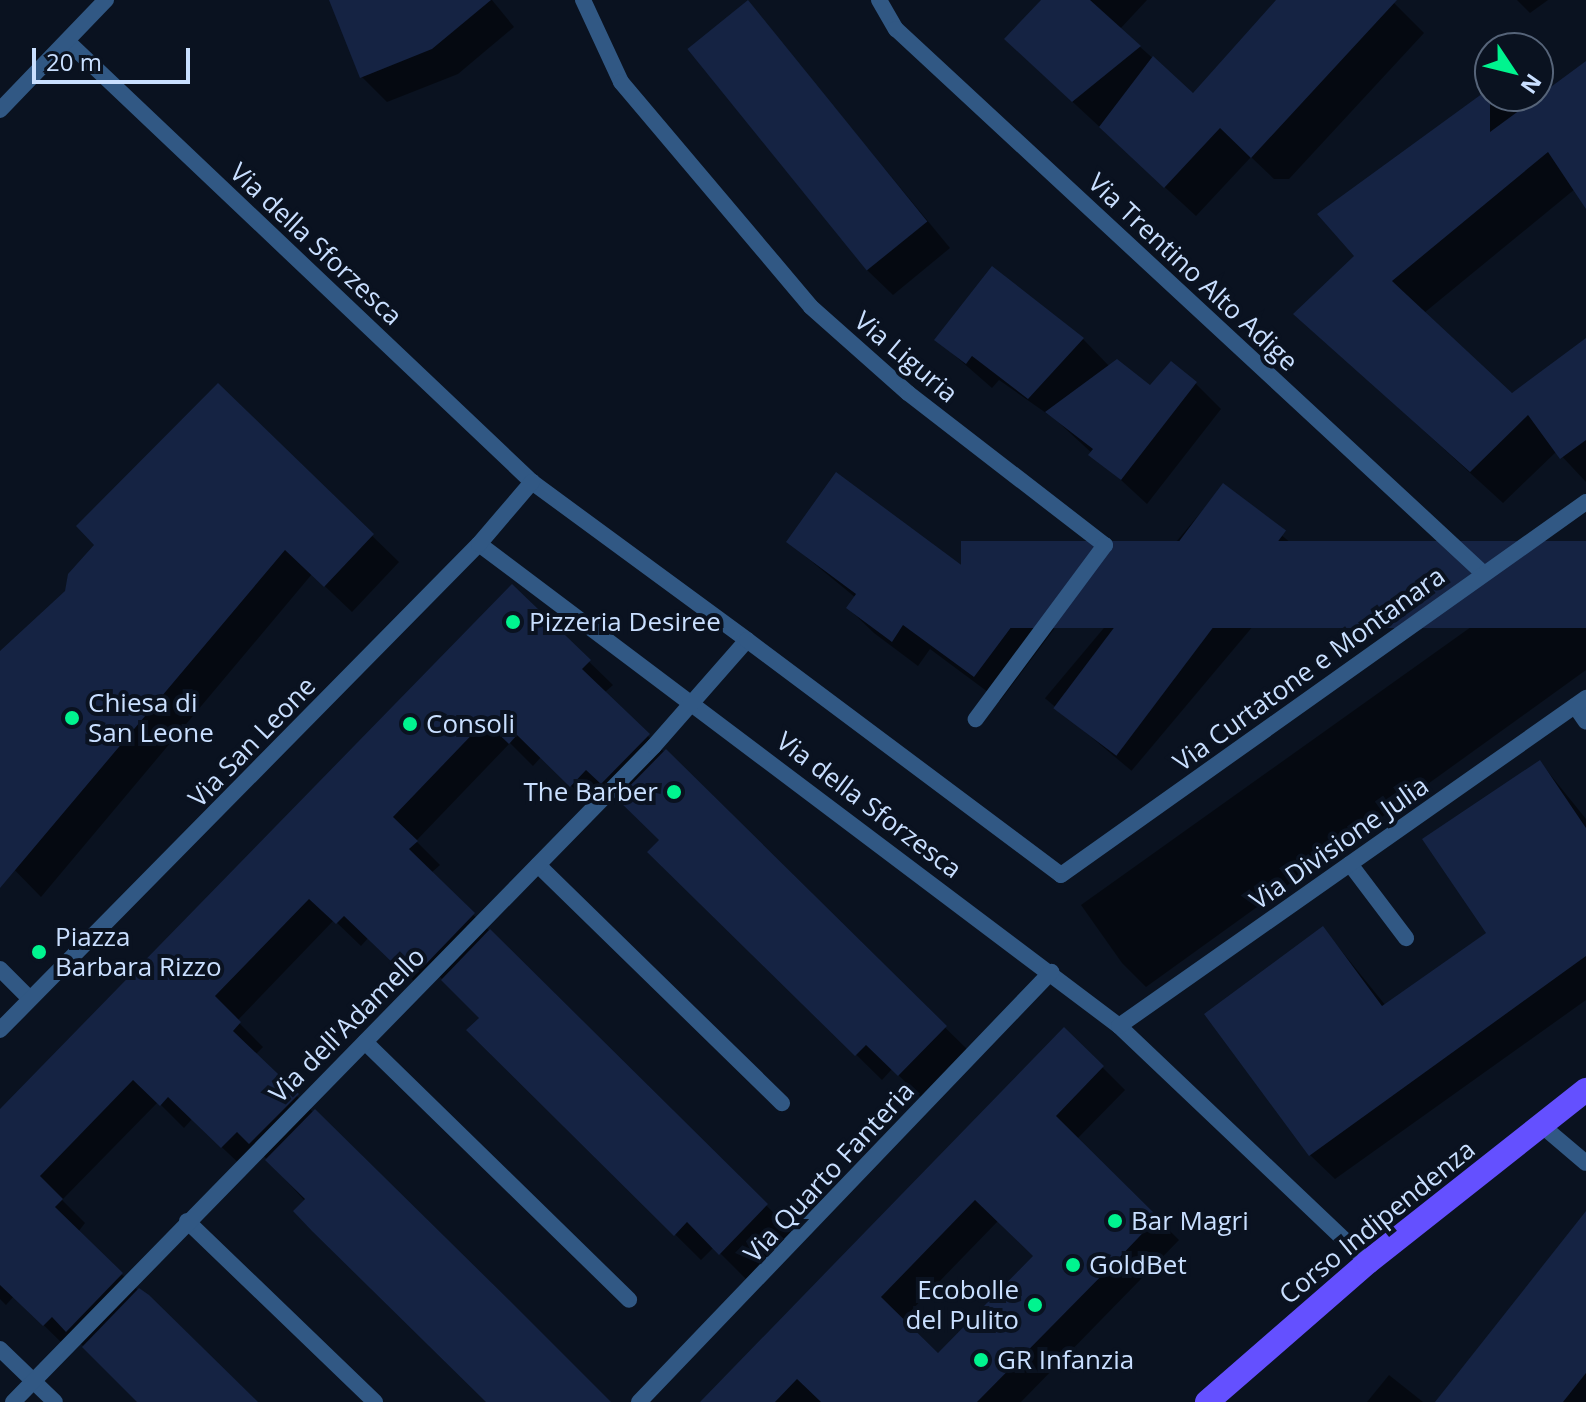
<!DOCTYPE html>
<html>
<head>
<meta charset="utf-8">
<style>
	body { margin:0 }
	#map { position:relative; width:1586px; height:1402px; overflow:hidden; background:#0a1220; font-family:"Open Sans",sans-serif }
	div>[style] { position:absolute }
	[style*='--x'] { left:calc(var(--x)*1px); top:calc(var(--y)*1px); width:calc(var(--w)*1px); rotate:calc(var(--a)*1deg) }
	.shadow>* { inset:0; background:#0007; transform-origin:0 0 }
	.building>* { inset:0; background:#152343; transform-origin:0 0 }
	.street>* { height:16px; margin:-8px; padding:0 8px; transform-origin:8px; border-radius:8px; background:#315884 }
	.primary>* { height:24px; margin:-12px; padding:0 12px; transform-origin:12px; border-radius:12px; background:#6450ff }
	.dots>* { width:22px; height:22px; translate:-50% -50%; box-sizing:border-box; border:4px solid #0a1220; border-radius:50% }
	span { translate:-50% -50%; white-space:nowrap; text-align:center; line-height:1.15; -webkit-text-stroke:8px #0a1220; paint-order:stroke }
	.street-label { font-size:26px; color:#c9dfff }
	.poi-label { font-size:26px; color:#c9dfff }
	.left { translate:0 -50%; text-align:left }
	.right { translate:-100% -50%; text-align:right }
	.north { position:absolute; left:1474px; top:32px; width:80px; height:80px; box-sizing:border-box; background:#0a1220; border:2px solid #566479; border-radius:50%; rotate:125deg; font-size:22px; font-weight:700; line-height:32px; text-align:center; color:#c9dfff }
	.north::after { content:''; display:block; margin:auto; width:28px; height:36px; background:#00f48f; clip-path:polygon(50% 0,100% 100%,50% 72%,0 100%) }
	.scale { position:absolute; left:32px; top:48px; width:158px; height:36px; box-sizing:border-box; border:4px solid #c9dfff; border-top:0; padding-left:10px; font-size:24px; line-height:28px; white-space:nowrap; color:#c9dfff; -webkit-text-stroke:6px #0a1220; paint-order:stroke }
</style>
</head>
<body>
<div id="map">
	<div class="shadow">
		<i style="clip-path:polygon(331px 0,492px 0,514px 27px,458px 74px,387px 102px,362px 77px)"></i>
		<i style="clip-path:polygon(1043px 0,1147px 0,1120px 29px,1194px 95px,1278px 0,1391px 0,1424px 33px,1289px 179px,1274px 179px,1251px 157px,1196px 216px,1037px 69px)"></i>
		<i style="clip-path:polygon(1517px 0,1548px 0,1530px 13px)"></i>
		<i style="clip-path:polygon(748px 3px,950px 248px,893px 295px,867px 270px)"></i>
		<i style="clip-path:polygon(1586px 65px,1586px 205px,1575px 189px,1424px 313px,1512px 395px,1586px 341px,1586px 482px,1557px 451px,1503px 503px,1296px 314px,1357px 256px,1490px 90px,1490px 96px,1510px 96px,1523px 110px)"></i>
		<i style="clip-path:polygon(1083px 339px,1110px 367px,1150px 387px,1195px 383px,1221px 409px,1147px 504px,1056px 420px,999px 380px,992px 388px,937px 340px)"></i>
		<i style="clip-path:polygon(218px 386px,399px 562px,352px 612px,312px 574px,41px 897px,0 855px,0 653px,66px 592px)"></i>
		<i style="left:1223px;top:486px;width:113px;height:277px;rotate:40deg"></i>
		<i style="clip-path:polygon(788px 542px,992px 589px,1029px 603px,1054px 629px,1000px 701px,930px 649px,918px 666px,874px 633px,848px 608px,856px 598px)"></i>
		<i style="clip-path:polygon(1586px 545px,1586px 670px,1146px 987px,1122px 963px,1081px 905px)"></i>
		<i style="clip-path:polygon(512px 587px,613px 685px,604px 693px,971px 1053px,924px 1100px,892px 1069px,882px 1080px,650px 852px,661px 840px,611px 792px,594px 809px,542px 756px,533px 766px,510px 743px,416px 841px,440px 865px,431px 873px,792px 1231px,746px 1279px,714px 1247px,701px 1260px,469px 1030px,482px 1018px,437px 974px,422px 989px,369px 937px,361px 946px,334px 920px,237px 1021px,263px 1047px,255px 1055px,608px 1402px,489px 1402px,262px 1154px,246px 1170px,192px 1119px,184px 1128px,158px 1102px,62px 1200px,85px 1223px,78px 1232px,253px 1402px,140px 1402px,76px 1339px,67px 1348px,14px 1296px,6px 1305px,0 1299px,0 1115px)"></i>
		<i style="clip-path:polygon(1540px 762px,1586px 819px,1586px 1000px,1335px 1179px,1310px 1155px,1323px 928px,1386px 1006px,1488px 933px)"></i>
		<i style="clip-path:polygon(evenodd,1072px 1037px,1125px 1090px,1077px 1139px,1179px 1240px,1021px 1402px,702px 1402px,1072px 1037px,998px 1221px,1035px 1257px,938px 1356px,902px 1320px,998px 1221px)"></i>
		<i style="clip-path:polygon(1586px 1247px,1586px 1402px,1437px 1402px)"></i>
		<i style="clip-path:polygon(1389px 1375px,1423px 1402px,1367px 1402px)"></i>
	</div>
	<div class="building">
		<i style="clip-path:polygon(329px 0,491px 0,432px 49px,360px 78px)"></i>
		<i style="left:748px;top:0;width:285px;height:78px;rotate:51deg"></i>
		<i style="clip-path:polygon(1041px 0,1090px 0,1141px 46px,1072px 102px,1004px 39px)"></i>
		<i style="clip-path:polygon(1276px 0,1397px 0,1251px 158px,1220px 128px,1164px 188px,1099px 127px,1153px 56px,1193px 93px)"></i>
		<i style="clip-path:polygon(1586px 61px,1586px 209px,1548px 152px,1392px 281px,1512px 393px,1586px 338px,1586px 440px,1560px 459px,1528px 415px,1470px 472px,1293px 314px,1354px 256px,1317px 214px,1490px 88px,1490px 132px)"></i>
		<i style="clip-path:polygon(992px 266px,1084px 338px,1028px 399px,972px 356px,966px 364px,934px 340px)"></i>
		<i style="clip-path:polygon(1117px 359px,1150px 385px,1171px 361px,1197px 382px,1121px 480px,1088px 455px,1093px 449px,1045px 412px)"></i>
		<i style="clip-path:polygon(218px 383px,374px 534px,324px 587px,285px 550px,0 888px,0 651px,65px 591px,68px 574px,94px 545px,76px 526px)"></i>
		<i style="clip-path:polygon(836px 472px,991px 587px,998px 579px,1030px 602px,974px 677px,903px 625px,892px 642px,846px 608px,856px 594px,786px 542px)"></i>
		<i style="left:1223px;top:483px;width:79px;height:282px;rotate:37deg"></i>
		<i style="left:1586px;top:541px;width:87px;height:625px;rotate:90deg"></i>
		<i style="clip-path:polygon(512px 584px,591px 660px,582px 669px,650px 734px,601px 784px,586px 770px,570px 787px,517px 735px,509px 744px,485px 721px,393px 817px,418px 841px,409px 849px,475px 913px,425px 965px,412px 952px,397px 967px,344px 916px,336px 924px,309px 899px,215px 996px,241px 1022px,233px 1031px,299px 1094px,249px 1144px,237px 1132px,221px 1148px,168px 1097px,160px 1106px,133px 1080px,40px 1176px,63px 1199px,55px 1207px,123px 1273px,66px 1332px,52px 1317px,43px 1326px,0 1285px,0 1109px)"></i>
		<i style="clip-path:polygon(666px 749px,947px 1026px,898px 1076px,866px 1045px,855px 1056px,647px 852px,659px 840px,617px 799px)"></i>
		<i style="clip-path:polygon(1540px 760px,1586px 828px,1586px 956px,1309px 1156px,1204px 1014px,1323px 926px,1382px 1006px,1486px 933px,1422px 839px)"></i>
		<i style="clip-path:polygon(490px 929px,768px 1204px,719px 1255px,687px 1222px,674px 1236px,466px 1030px,479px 1018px,441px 980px)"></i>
		<i style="clip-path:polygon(evenodd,1064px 1027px,1104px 1066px,1056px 1116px,1158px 1217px,1118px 1259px,977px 1402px,821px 1402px,797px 1379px,775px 1402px,700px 1402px,1064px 1027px,975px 1200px,1033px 1256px,938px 1353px,881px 1297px,975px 1200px)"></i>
		<i style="clip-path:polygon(315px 1109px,510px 1301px,611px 1402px,486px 1402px,312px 1231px,293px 1211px,305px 1199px,265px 1160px)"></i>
		<i style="clip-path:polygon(1586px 1211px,1586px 1373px,1563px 1402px,1435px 1402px)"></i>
		<i style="clip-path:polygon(139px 1288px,149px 1295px,258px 1402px,137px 1402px,82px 1347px)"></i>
	</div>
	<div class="street">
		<i style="--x:583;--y:0;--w:90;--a:65.1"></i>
		<i style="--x:621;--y:82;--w:294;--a:49.8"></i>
		<i style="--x:811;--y:307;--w:130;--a:41.6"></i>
		<i style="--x:908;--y:393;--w:249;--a:37.7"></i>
		<i style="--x:1105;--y:545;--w:217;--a:126.6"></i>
		<i style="--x:879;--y:0;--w:34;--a:60"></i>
		<i style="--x:896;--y:29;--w:800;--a:42.82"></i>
		<i style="--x:67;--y:41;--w:641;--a:43.48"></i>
		<i style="--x:532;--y:482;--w:267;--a:36.3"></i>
		<i style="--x:0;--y:110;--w:153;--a:-46.1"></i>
		<i style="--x:479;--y:544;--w:801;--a:36.98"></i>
		<i style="--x:1119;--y:1026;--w:343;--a:43.5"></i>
		<i style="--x:1575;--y:706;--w:19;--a:55"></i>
		<i style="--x:1350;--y:864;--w:93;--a:52.9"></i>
		<i style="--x:538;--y:865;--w:341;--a:44.3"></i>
		<i style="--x:0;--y:969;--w:42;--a:45"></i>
		<i style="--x:1119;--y:1026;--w:571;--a:-35.08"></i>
		<i style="--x:0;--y:1030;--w:682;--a:-45.42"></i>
		<i style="--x:479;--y:544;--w:82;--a:-49.5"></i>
		<i style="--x:365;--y:1042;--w:369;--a:44.3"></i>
		<i style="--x:1540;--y:1124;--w:60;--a:40.3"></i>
		<i style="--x:187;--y:1221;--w:261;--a:43.9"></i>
		<i style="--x:0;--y:1349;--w:76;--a:43.9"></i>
		<i style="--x:13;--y:1402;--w:917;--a:-45.66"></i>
		<i style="--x:654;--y:746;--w:141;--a:-48.7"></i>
		<i style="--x:747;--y:640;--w:392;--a:36.8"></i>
		<i style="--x:1061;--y:875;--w:644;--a:-35.39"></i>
		<i style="--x:639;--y:1402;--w:596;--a:-46.22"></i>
	</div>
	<div class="primary">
		<i style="--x:1207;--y:1402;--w:213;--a:-41"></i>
		<i style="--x:1368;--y:1262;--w:278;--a:-38.3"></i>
	</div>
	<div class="dots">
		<i style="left:513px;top:622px;background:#00f48f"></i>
		<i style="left:72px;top:718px;background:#00f48f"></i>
		<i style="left:410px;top:724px;background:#00f48f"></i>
		<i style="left:674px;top:792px;background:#00f48f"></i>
		<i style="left:39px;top:952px;background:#00f48f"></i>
		<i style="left:1115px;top:1221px;background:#00f48f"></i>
		<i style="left:1073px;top:1265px;background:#00f48f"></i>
		<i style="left:1035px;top:1305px;background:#00f48f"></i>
		<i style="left:981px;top:1360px;background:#00f48f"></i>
	</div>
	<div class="street-label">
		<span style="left:316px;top:244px;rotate:43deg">Via della Sforzesca</span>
		<span style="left:1193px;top:272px;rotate:43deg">Via Trentino Alto Adige</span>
		<span style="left:906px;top:357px;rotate:40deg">Via Liguria</span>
		<span style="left:1309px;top:669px;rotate:-36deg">Via Curtatone e Montanara</span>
		<span style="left:252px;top:742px;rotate:-46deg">Via San Leone</span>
		<span style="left:869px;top:805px;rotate:37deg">Via della Sforzesca</span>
		<span style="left:1339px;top:843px;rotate:-35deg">Via Divisione Julia</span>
		<span style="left:347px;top:1025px;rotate:-45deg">Via dell'Adamello</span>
		<span style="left:829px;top:1172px;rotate:-47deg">Via Quarto Fanteria</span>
		<span style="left:1377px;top:1222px;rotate:-39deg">Corso Indipendenza</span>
	</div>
	<div class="poi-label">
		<span class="left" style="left:529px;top:622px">Pizzeria Desiree</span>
		<span class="left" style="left:88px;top:718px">Chiesa di<br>San Leone</span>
		<span class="left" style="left:426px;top:724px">Consoli</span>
		<span class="right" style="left:658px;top:792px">The Barber</span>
		<span class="left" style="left:55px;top:952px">Piazza<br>Barbara Rizzo</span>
		<span class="left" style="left:1131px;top:1221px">Bar Magri</span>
		<span class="left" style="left:1089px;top:1265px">GoldBet</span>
		<span class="right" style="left:1019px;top:1305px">Ecobolle<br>del Pulito</span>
		<span class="left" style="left:997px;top:1360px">GR Infanzia</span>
	</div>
	<div class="north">N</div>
	<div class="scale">20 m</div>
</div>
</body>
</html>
